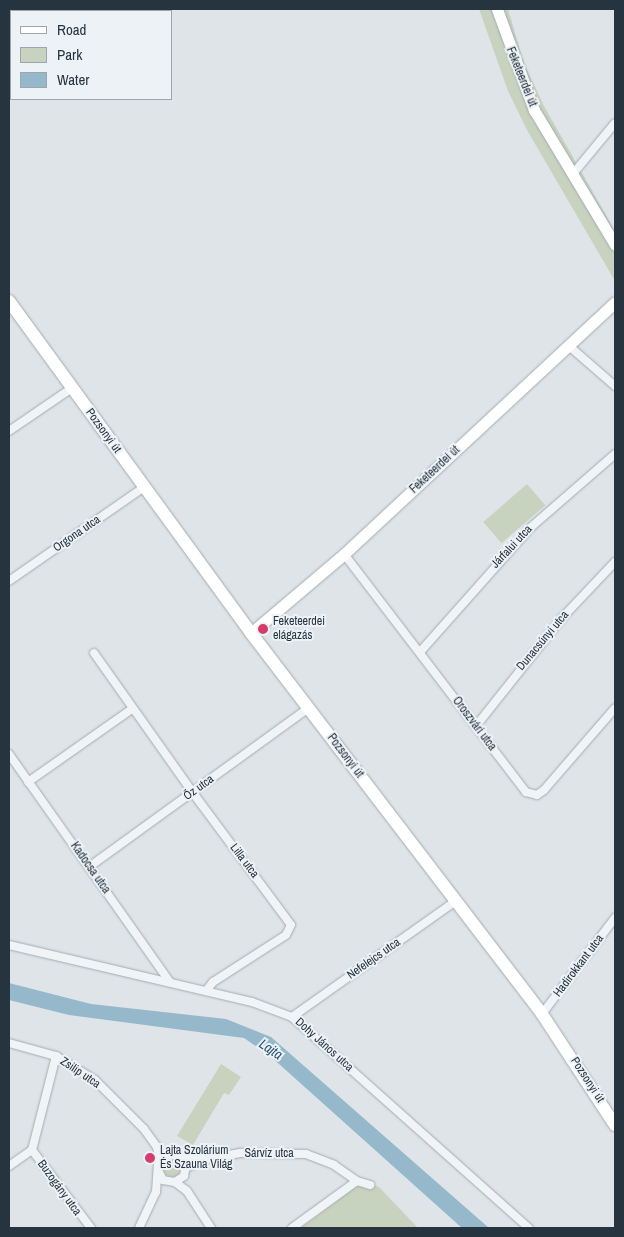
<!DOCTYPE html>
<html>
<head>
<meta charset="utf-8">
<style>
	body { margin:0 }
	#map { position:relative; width:624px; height:1237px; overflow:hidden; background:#dee4e8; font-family:"Archivo Narrow",sans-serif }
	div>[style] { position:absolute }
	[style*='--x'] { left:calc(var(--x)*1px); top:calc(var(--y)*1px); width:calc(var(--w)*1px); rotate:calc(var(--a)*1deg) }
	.green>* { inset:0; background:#c7d3be; transform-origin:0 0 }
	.round { border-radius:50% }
	.water>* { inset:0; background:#96b8cb }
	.roads { filter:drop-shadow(0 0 1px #a3acb2) drop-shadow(0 0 1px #a3acb2) }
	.street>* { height:8px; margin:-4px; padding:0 4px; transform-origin:4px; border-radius:4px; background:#f1f4f6 }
	.secondary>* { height:11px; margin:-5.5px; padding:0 5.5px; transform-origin:5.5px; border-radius:5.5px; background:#fff }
	.primary>* { height:12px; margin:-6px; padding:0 6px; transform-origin:6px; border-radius:6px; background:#fff }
	.dots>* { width:14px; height:14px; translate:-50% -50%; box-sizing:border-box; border:2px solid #edf2f6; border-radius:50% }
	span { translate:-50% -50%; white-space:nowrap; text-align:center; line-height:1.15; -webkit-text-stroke:4px #edf2f6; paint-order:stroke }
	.street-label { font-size:12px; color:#263440 }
	.poi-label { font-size:12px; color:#263440 }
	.left { translate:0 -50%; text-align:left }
	.water-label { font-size:14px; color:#2e5a76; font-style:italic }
	.frame { position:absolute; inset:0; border:10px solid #263440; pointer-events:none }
	.legend { position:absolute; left:10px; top:10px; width:162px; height:90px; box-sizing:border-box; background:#edf2f6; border:1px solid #9da6ad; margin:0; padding:6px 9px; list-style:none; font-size:15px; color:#263440 }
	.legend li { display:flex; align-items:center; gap:10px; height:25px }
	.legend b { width:25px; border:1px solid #9da6ad }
</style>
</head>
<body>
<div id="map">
	<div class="green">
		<i style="clip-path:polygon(479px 9px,508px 9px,524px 63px,544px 106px,615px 231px,615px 281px,527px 130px,508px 91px)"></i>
		<i style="left:527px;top:484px;width:28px;height:58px;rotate:49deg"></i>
		<i style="clip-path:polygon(221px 1064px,241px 1077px,229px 1095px,224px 1093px,193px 1145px,177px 1136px)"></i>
		<i class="round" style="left:163px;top:1159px;width:18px;height:18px"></i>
		<i style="clip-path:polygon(363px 1181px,379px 1187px,418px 1228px,301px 1228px)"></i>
	</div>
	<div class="water">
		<i style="clip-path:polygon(9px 983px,91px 1004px,226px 1019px,271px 1037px,489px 1228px,462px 1228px,269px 1055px,244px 1038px,69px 1015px,9px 1000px)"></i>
	</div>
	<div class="roads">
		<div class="street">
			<i style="--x:572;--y:175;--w:67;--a:-50.4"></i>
			<i style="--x:569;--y:346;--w:61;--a:41"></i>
			<i style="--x:9;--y:431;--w:76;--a:-34.3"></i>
			<i style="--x:344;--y:554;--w:300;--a:52.6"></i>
			<i style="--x:526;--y:792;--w:11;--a:15"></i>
			<i style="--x:537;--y:795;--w:9;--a:-36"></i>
			<i style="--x:544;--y:790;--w:108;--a:-49.1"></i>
			<i style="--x:9;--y:581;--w:165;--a:-34.8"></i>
			<i style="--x:420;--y:652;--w:166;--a:-48.4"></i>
			<i style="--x:530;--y:528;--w:113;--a:-41"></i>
			<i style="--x:94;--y:653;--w:171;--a:54.7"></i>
			<i style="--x:193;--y:793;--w:164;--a:53.4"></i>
			<i style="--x:291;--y:925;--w:11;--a:117"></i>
			<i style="--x:286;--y:935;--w:87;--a:147.2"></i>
			<i style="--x:213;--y:982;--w:11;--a:128"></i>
			<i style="--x:476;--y:726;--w:138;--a:-51.5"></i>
			<i style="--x:562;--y:618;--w:77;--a:-46.6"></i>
			<i style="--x:9;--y:754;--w:279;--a:54.8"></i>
			<i style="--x:28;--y:782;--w:127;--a:-35.1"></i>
			<i style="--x:89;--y:867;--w:271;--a:-35.9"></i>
			<i style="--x:9;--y:945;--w:250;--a:13.2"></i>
			<i style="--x:252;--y:1002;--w:43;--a:20.6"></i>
			<i style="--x:292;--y:1017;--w:317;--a:41.7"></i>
			<i style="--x:542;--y:1014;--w:121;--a:-52.8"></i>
			<i style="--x:292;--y:1017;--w:201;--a:-35.3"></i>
			<i style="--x:9;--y:1043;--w:49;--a:15.5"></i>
			<i style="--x:56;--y:1056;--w:46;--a:31.6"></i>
			<i style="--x:95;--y:1080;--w:69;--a:45"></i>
			<i style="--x:144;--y:1129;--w:22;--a:54"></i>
			<i style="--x:157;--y:1147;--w:13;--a:77"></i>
			<i style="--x:56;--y:1056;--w:97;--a:104.3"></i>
			<i style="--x:32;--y:1150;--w:98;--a:52.9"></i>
			<i style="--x:182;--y:1158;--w:24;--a:2"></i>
			<i style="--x:206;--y:1159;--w:22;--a:156"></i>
			<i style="--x:206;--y:1159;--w:36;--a:-10"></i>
			<i style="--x:241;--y:1153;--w:65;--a:0.9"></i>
			<i style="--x:306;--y:1154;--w:30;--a:21"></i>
			<i style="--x:334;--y:1165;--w:28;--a:35"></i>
			<i style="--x:357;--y:1181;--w:14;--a:17"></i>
			<i style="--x:9;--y:1166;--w:28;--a:-35"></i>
			<i style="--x:175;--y:1182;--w:15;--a:37"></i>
			<i style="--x:187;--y:1191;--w:44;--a:57"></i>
			<i style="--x:139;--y:1228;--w:40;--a:-65"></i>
			<i style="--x:156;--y:1192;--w:27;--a:-86"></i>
			<i style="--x:158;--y:1165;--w:5;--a:-68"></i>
			<i style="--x:160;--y:1160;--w:16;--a:-22"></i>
			<i style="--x:175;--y:1154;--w:16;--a:45"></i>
			<i style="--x:186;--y:1165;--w:11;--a:100"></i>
			<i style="--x:184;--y:1176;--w:11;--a:146"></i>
			<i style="--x:175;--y:1182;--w:12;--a:-171"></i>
			<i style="--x:163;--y:1180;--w:11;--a:-117"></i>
			<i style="--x:292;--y:1228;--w:80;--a:-35.9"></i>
		</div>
		<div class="secondary">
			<i style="--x:497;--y:9;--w:108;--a:69.9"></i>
			<i style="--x:534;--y:110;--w:157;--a:59"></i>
			<i style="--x:251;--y:633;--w:122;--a:-40.3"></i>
			<i style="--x:344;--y:554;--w:370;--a:-42.9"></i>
		</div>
		<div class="primary">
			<i style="--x:9;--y:301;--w:411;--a:53.9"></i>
			<i style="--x:251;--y:633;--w:479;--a:52.6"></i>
			<i style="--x:542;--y:1014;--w:133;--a:56.7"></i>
		</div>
	</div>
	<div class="dots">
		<i style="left:263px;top:629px;background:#d53b6b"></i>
		<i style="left:150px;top:1158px;background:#d53b6b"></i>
	</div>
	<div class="street-label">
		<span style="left:521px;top:77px;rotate:68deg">Feketeerdei út</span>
		<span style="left:103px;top:431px;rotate:54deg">Pozsonyi út</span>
		<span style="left:435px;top:470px;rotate:-43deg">Feketeerdei út</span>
		<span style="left:77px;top:534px;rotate:-35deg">Orgona utca</span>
		<span style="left:512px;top:547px;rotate:-47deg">Járfalui utca</span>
		<span style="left:543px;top:641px;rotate:-50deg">Dunacsúnyi utca</span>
		<span style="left:474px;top:724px;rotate:53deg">Oroszvári utca</span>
		<span style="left:345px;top:756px;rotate:53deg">Pozsonyi út</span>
		<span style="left:199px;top:788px;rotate:-36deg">Őz utca</span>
		<span style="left:244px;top:861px;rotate:53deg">Lilla utca</span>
		<span style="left:90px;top:868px;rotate:55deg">Kadocsa utca</span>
		<span style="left:374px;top:959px;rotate:-35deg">Nefelejcs utca</span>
		<span style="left:579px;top:966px;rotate:-53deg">Hadirokkant utca</span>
		<span style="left:324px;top:1045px;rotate:42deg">Dohy János utca</span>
		<span style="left:80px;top:1073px;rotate:34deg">Zsilip utca</span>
		<span style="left:587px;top:1080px;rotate:57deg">Pozsonyi út</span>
		<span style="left:269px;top:1154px">Sárvíz utca</span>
		<span style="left:59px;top:1188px;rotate:54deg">Buzogány utca</span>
	</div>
	<div class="poi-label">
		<span class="left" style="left:273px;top:629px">Feketeerdei<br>elágazás</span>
		<span class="left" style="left:160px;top:1158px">Lajta Szolárium<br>És Szauna Világ</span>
	</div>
	<div class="water-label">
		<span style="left:271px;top:1049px;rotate:34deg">Lajta</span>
	</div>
	<div class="frame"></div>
	<ul class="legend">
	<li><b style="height:6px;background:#fff"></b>Road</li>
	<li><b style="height:14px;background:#c7d3be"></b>Park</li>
	<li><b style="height:14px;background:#96b8cb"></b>Water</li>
	</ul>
</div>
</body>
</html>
